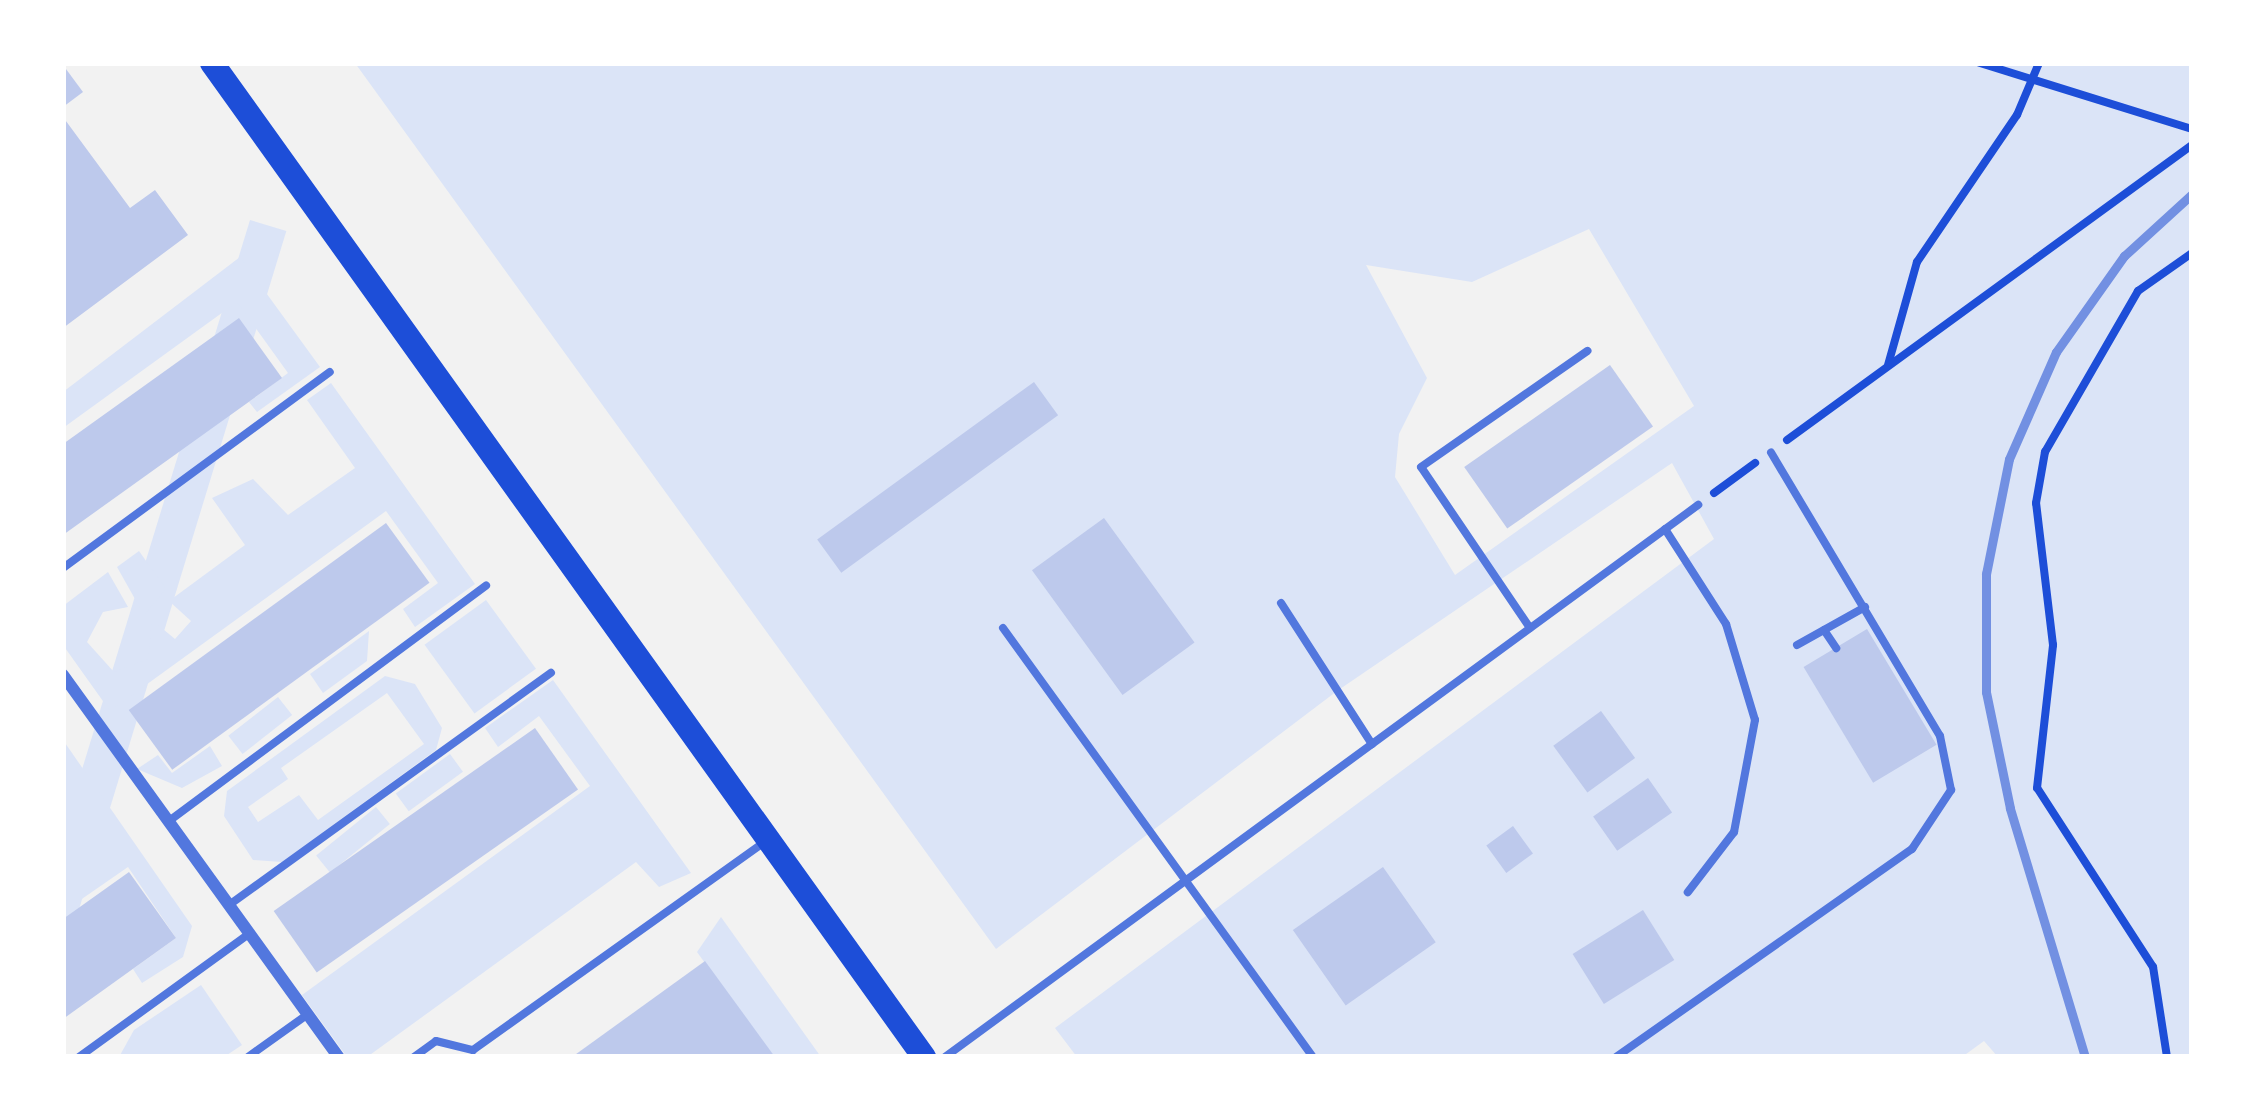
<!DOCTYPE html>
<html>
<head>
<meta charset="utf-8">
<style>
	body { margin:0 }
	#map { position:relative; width:2255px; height:1120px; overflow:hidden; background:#f2f2f2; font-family:Manrope,sans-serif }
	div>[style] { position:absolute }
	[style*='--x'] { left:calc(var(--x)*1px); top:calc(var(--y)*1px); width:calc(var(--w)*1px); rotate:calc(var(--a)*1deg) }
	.green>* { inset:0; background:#dbe4f7; transform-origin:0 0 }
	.building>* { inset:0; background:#bdc9ec; transform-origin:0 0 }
	.path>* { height:8px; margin:-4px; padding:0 4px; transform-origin:4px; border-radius:4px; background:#1d4ed8 }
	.service>* { height:8px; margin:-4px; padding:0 4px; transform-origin:4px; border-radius:4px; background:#5277de }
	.minor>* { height:12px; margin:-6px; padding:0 6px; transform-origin:6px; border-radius:6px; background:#5277de }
	.secondary>* { height:24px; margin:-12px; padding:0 12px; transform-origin:12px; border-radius:12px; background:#1d4ed8 }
	.rail>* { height:9px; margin:-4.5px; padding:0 4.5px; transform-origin:4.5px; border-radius:4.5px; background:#7290e2 }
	span { translate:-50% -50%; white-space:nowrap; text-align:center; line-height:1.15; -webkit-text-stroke:10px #fff; paint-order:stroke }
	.frame { position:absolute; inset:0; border:66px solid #fff; pointer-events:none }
</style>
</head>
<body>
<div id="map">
	<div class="green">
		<i style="clip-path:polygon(evenodd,355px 63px,2192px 63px,2192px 1057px,1998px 1057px,1984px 1041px,1962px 1057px,1077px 1057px,1055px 1028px,1714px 539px,1672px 463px,1337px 691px,996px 949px,355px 63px,1589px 229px,1694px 406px,1455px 575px,1395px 477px,1399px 434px,1427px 378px,1366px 265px,1472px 282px,1589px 229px)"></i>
		<i style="left:250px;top:220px;width:38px;height:785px;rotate:17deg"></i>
		<i style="clip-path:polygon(240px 257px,320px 367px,257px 412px,249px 402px,288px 373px,237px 302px,63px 428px,63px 392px)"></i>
		<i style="clip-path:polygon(331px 383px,475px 584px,415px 627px,403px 609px,438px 583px,386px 511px,110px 711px,63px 645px,63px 606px,108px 572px,128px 607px,103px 612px,87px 642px,114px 672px,148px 659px,152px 620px,175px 639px,191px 621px,169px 601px,245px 545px,212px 498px,253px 479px,288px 515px,355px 468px,307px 400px)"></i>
		<i style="clip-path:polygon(139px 551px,166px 589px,144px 615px,117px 567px)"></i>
		<i style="left:486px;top:600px;width:85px;height:76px;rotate:54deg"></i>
		<i style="clip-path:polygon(369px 631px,367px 661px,323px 693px,310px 674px)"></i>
		<i style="clip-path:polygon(evenodd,385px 676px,415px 684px,442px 728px,436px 750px,282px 862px,253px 860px,224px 816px,227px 791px,385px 676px,387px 693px,424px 744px,318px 820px,299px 795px,258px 822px,248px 807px,288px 779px,281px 768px,387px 693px)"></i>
		<i style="clip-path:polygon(553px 680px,691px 873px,659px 887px,636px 862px,367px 1057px,347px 1057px,302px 995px,590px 786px,539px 716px,498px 747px,485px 728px)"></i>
		<i style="left:278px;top:697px;width:23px;height:63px;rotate:52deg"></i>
		<i style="clip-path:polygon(63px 740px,192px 926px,183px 957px,142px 983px,133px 969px,176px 938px,128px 867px,63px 912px)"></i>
		<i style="clip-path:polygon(210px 746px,222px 766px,182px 788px,137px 769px,158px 755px,172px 773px)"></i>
		<i style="left:450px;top:754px;width:22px;height:67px;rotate:54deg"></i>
		<i style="left:376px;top:807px;width:22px;height:77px;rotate:51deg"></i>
		<i style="clip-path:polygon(721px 917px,821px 1057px,773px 1057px,697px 952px)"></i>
		<i style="clip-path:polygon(201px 985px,242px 1045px,224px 1057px,119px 1057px,134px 1030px)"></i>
	</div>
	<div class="building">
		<i style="clip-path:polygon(63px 65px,83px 92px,63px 107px)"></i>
		<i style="clip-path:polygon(63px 117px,130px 208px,155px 190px,188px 235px,63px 328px)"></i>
		<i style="clip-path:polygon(239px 318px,282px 378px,63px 535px,63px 444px)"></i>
		<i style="left:1610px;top:365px;width:75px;height:178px;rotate:55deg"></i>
		<i style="left:1034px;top:382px;width:41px;height:268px;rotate:54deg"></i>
		<i style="left:1104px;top:518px;width:154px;height:89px;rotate:54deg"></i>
		<i style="left:386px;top:523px;width:74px;height:318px;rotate:54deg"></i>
		<i style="left:1867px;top:629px;width:135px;height:74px;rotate:59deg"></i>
		<i style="left:1601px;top:711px;width:58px;height:59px;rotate:54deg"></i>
		<i style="left:535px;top:728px;width:75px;height:319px;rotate:55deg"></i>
		<i style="left:1648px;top:778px;width:42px;height:67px;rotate:55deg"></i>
		<i style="left:1513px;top:826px;width:34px;height:33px;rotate:54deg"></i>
		<i style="left:1383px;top:867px;width:92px;height:110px;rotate:55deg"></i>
		<i style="clip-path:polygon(129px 872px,176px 938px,63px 1019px,63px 919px)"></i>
		<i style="left:1643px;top:910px;width:59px;height:83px;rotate:58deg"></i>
		<i style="clip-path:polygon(705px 961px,775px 1057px,572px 1057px)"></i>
	</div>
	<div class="path">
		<i style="--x:1980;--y:63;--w:222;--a:17.3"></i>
		<i style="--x:1888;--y:365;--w:107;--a:-74.3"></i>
		<i style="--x:1917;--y:262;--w:178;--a:-55.8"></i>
		<i style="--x:2017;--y:115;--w:56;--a:-67.1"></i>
		<i style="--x:1787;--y:440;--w:501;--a:-36.07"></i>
		<i style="--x:1714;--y:493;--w:51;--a:-36.2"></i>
		<i style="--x:2167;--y:1057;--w:91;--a:-98.8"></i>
		<i style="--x:2153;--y:967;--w:213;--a:-122.9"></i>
		<i style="--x:2037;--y:788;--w:144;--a:-83.6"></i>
		<i style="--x:2053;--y:645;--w:143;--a:-96.8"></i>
		<i style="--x:2036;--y:503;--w:52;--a:-80"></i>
		<i style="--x:2045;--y:452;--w:186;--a:-60"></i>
		<i style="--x:2138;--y:291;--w:66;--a:-35.1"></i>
	</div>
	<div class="service">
		<i style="--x:1665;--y:529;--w:113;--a:57.3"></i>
		<i style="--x:1726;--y:624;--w:100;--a:73.2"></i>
		<i style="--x:1755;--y:720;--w:114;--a:100.6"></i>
		<i style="--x:1734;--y:832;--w:76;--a:127.5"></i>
		<i style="--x:63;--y:568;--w:331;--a:-36.3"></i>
		<i style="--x:1281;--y:603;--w:168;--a:57.2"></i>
		<i style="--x:1003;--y:628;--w:529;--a:54.15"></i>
		<i style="--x:1530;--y:628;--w:194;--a:-124.1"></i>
		<i style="--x:1421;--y:467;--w:203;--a:-34.9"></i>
		<i style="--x:1824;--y:630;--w:22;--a:56"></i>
		<i style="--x:1797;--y:645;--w:78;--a:-29.2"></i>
		<i style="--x:169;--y:821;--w:395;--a:-36.6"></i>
		<i style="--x:229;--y:905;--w:397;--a:-35.8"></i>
		<i style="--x:79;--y:1057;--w:210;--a:-35.9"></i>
		<i style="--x:248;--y:1057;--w:74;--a:-35.6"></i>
		<i style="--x:414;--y:1057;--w:27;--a:-36"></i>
		<i style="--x:436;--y:1041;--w:38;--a:14"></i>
		<i style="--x:473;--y:1050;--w:361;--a:-35.5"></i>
		<i style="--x:945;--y:1057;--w:934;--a:-36.24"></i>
		<i style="--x:1616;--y:1057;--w:362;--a:-35.1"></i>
		<i style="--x:1912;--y:849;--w:71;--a:-56.5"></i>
		<i style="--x:1951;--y:790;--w:55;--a:-101.5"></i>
		<i style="--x:1940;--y:736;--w:330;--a:-120.8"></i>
	</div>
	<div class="minor">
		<i style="--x:63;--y:675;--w:471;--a:54.2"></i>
	</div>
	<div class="secondary">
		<i style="--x:212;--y:63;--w:1223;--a:54.39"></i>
	</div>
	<div class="rail">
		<i style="--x:2085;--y:1057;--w:260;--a:-106.8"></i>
		<i style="--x:2010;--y:808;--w:118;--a:-101.7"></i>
		<i style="--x:1986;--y:692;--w:118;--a:-90"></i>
		<i style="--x:1986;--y:574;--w:117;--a:-78.7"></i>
		<i style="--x:2009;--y:459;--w:117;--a:-66.3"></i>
		<i style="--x:2056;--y:352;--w:118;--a:-54.7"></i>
		<i style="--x:2124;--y:256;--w:92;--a:-42.4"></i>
	</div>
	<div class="frame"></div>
</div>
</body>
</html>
